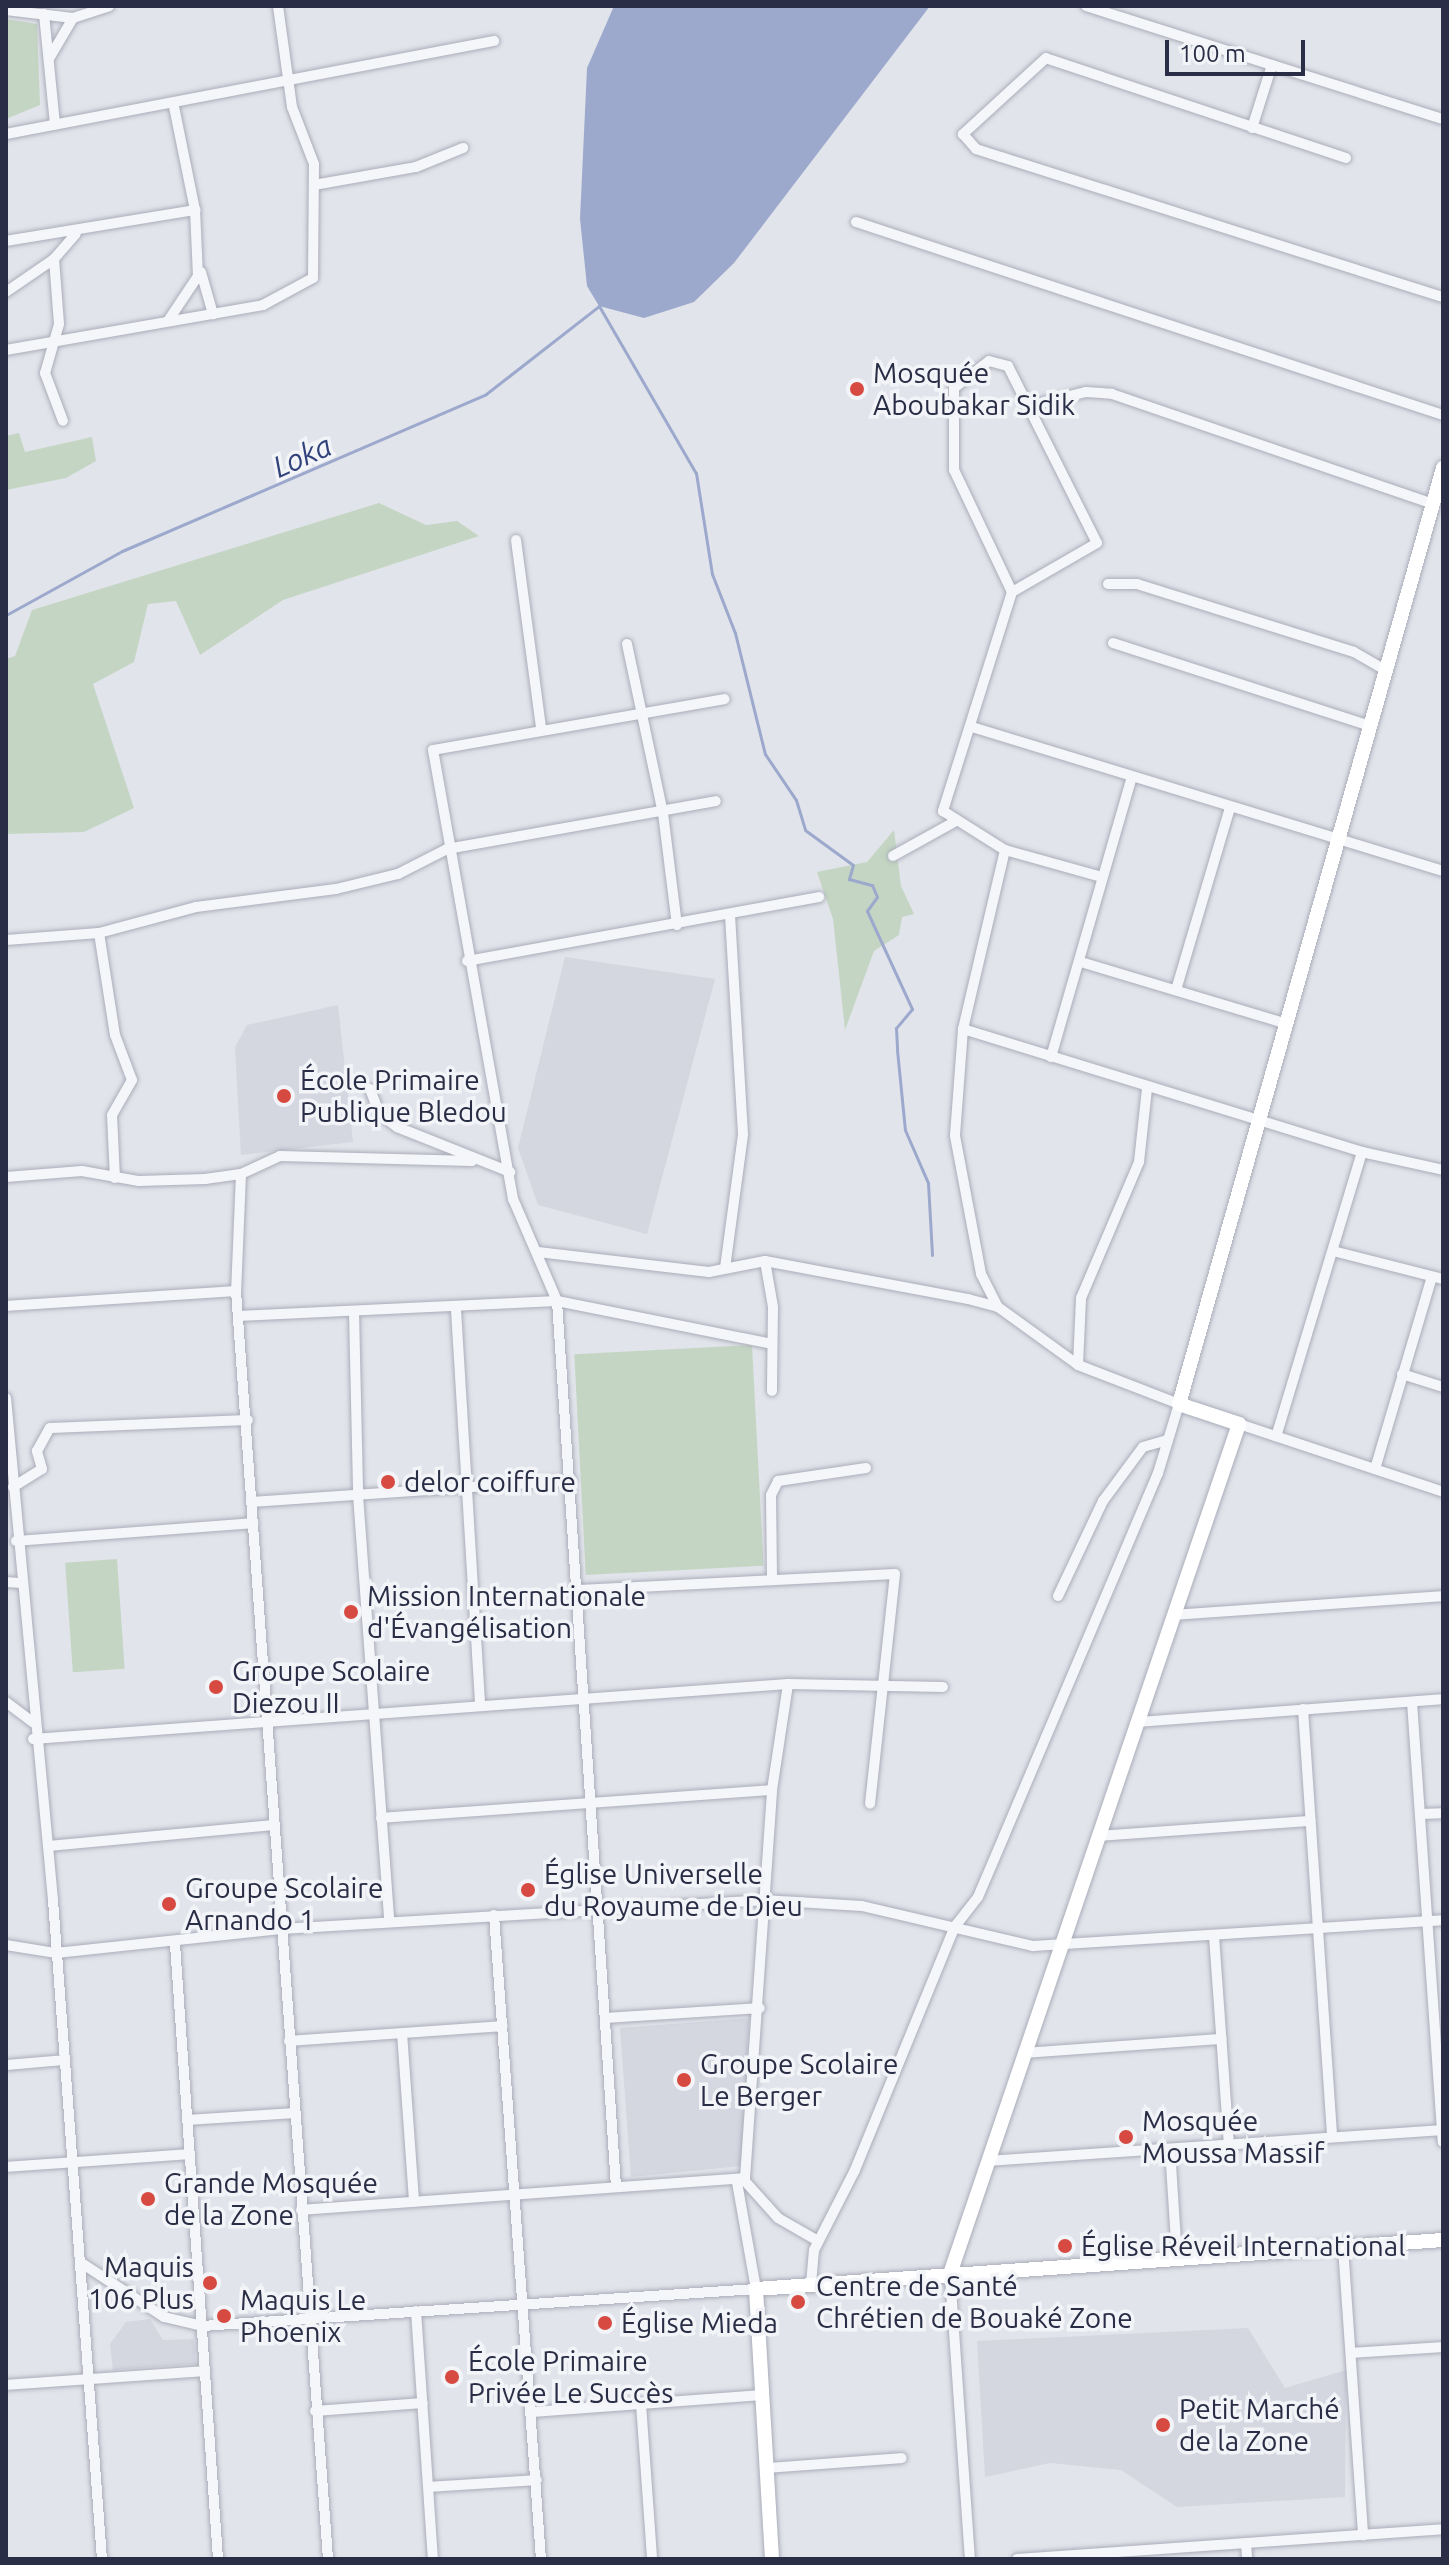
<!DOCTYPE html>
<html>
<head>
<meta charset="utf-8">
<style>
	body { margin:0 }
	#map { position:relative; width:1449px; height:2565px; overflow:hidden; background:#e2e4eb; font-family:Ubuntu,sans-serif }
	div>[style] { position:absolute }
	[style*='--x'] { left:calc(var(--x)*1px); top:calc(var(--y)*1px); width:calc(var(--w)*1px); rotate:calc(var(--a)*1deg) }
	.built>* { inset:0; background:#d4d6e0 }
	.green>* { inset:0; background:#c4d6c3; transform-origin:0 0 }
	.water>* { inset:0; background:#9ca9cd }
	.stream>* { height:3px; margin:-1.5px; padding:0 1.5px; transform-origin:1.5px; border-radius:1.5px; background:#9ca9cd }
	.roads { filter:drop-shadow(0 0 2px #aaadb9) drop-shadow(0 0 2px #aaadb9) }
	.street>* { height:10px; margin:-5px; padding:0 5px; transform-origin:5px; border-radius:5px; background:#f5f6f9 }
	.secondary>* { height:14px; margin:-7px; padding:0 7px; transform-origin:7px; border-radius:7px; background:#fff }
	.dots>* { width:22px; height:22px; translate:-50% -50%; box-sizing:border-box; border:4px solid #f2f4f8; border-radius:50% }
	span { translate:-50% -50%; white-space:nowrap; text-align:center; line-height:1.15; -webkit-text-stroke:7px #f2f4f8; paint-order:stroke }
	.poi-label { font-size:28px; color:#292d45 }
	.left { translate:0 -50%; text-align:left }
	.right { translate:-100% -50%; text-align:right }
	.water-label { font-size:30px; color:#31427b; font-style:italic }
	.frame { position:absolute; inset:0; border:8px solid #292d45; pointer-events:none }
	.scale { position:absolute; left:1165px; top:40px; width:140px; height:36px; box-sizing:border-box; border:4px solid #292d45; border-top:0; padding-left:10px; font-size:24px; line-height:28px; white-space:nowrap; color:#292d45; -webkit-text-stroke:6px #f2f4f8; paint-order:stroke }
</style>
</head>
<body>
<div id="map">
	<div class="built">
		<i style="clip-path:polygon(565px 957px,715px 979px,647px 1234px,538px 1205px,518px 1148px)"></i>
		<i style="clip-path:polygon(338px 1005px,353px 1142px,241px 1155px,235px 1047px,247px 1025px)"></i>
		<i style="clip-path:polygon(749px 2018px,741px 2166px,631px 2177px,620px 2028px)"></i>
		<i style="clip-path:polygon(150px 2319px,163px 2340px,194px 2339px,196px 2364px,113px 2370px,110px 2344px,126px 2322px)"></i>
		<i style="clip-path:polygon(1248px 2328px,1285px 2388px,1346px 2370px,1345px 2497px,1177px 2507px,1121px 2470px,1050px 2463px,985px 2477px,977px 2341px)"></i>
	</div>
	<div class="green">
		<i style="clip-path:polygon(6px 19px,37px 24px,40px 105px,6px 119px)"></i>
		<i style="clip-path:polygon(19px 433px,25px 452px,92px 437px,96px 461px,66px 478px,6px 490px,6px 436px)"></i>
		<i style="clip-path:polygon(379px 503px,426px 525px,457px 521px,479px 536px,283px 600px,200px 655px,176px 601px,148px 604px,134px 662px,93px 684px,134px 808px,84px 832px,6px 834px,6px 659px,15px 656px,32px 610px)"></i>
		<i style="clip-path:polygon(894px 830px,901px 886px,914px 914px,902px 917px,899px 935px,874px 951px,845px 1030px,833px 919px,817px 872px,867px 862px)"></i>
		<i style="left:752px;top:1345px;width:221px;height:178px;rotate:87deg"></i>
		<i style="left:117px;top:1559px;width:110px;height:52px;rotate:86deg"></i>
	</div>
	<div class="water">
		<i style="clip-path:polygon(614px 6px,930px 6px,734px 263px,694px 302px,644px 318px,599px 306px,587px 286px,580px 219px,587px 68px)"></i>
	</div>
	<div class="stream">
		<i style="--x:6;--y:615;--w:132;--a:-28.9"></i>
		<i style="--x:122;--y:551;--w:396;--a:-23.3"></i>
		<i style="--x:486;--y:394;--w:143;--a:-37.9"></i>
		<i style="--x:599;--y:306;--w:193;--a:59.9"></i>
		<i style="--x:696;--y:473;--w:102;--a:81"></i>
		<i style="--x:712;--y:574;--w:63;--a:68.7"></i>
		<i style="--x:735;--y:633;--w:125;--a:76.1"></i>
		<i style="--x:765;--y:754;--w:55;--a:56"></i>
		<i style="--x:796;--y:800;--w:31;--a:73"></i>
		<i style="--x:805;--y:830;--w:59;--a:36.1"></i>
		<i style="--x:853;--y:865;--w:15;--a:106"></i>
		<i style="--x:849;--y:879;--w:24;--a:15"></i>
		<i style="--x:872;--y:885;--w:13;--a:67"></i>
		<i style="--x:877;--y:897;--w:17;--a:126"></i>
		<i style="--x:867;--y:911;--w:108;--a:65.3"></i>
		<i style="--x:912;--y:1009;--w:25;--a:130"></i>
		<i style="--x:896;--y:1028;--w:22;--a:87"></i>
		<i style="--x:897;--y:1050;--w:80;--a:84.3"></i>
		<i style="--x:905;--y:1130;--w:58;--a:66.5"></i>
		<i style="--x:928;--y:1183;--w:72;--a:86.8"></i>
	</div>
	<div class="roads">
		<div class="street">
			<i style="--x:1086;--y:6;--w:374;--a:17.6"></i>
			<i style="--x:6;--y:10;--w:67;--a:6.8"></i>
			<i style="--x:73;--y:18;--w:38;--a:-18"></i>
			<i style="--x:44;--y:14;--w:111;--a:84.3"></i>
			<i style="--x:50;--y:57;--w:45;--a:-59.5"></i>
			<i style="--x:1252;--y:128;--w:66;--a:-72.4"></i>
			<i style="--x:6;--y:134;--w:497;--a:-10.8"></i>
			<i style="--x:1346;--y:158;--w:316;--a:-161.6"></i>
			<i style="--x:1046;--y:58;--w:113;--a:137.5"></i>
			<i style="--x:963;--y:134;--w:20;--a:49"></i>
			<i style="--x:976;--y:149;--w:26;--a:18"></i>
			<i style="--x:1001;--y:157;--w:464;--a:17.6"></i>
			<i style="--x:314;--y:185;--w:104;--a:-10"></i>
			<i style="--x:416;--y:167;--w:51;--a:-22"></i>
			<i style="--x:856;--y:222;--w:618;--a:18.2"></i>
			<i style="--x:6;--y:241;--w:192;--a:-9.3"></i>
			<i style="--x:54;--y:259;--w:65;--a:85.6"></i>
			<i style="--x:59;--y:324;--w:51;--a:105.9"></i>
			<i style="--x:45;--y:373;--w:51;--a:69.4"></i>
			<i style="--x:201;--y:272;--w:44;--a:74.1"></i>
			<i style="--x:6;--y:292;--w:58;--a:-34.5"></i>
			<i style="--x:54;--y:259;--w:33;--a:-49"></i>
			<i style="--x:168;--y:321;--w:54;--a:-56.3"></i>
			<i style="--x:198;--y:276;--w:66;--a:-92.6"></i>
			<i style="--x:195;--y:210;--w:105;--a:-101.5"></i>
			<i style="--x:6;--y:350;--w:261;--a:-9.9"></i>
			<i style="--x:263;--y:305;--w:57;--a:-28.4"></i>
			<i style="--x:313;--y:278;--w:114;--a:-89.5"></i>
			<i style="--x:314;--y:164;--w:61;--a:-111.1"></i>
			<i style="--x:292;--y:107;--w:102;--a:-97.9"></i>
			<i style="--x:1029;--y:406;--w:59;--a:-13.8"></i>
			<i style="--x:1086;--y:392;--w:26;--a:4"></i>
			<i style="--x:1112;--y:394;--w:340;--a:18.9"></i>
			<i style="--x:516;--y:540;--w:189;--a:82.4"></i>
			<i style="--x:1108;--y:584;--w:29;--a:0"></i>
			<i style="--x:1137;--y:584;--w:227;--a:17.4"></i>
			<i style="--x:1354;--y:652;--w:34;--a:30"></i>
			<i style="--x:1012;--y:592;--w:135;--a:-115.4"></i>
			<i style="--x:954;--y:470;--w:82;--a:-90"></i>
			<i style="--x:954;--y:388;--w:44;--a:-37.6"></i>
			<i style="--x:989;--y:361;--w:20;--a:15"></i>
			<i style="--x:1008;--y:366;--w:198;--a:63.3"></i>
			<i style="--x:1097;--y:543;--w:98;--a:150"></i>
			<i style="--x:1012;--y:592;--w:230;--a:107.5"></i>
			<i style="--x:943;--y:811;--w:73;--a:32.2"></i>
			<i style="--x:1005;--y:850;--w:101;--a:15.6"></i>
			<i style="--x:1113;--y:643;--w:267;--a:17.9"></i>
			<i style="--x:627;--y:644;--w:173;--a:78"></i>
			<i style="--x:663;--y:813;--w:113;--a:82.9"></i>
			<i style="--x:972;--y:727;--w:493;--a:17"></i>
			<i style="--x:1005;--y:850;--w:184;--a:103.2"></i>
			<i style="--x:963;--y:1029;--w:418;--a:17.1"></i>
			<i style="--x:1362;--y:1152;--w:297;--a:106.8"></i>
			<i style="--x:893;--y:856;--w:72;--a:-29.1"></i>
			<i style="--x:99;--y:933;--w:103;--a:81.1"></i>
			<i style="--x:115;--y:1035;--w:48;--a:69.3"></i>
			<i style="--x:132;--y:1080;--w:40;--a:119.7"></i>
			<i style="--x:112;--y:1115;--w:63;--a:87.3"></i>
			<i style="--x:6;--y:940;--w:93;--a:-4.3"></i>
			<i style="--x:99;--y:933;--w:100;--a:-15"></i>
			<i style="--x:196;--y:907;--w:141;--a:-7.3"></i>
			<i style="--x:336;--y:889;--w:64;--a:-13.6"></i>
			<i style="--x:398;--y:874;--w:55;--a:-27"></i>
			<i style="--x:447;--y:849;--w:273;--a:-10.1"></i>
			<i style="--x:467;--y:961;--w:358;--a:-10.3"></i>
			<i style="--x:1084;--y:963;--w:209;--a:16.7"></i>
			<i style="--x:1176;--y:990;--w:190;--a:-73.5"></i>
			<i style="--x:963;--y:1029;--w:107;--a:94.3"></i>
			<i style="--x:955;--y:1136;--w:140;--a:79.3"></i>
			<i style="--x:981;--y:1274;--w:37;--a:63"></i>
			<i style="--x:1051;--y:1057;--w:289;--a:-73.9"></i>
			<i style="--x:370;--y:1089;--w:26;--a:69"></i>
			<i style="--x:379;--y:1113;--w:23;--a:38"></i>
			<i style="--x:397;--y:1127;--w:122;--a:21.7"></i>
			<i style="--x:1362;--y:1152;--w:83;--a:12.5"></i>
			<i style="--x:241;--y:1174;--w:117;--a:92.4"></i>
			<i style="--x:236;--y:1291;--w:1271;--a:85.85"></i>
			<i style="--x:6;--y:1177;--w:76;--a:-4.5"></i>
			<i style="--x:82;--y:1171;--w:58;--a:10"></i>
			<i style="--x:139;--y:1181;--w:66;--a:-1.7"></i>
			<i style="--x:205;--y:1179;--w:36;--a:-8"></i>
			<i style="--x:241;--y:1174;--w:43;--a:-24.8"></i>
			<i style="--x:280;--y:1156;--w:192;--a:1.5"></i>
			<i style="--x:1333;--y:1251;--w:114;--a:14.3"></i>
			<i style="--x:538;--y:1252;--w:172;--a:6.7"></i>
			<i style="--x:709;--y:1272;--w:57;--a:-11.1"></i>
			<i style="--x:765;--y:1261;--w:207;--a:10.6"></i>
			<i style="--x:968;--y:1299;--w:31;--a:15"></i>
			<i style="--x:998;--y:1307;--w:99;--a:35.9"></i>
			<i style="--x:1078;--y:1365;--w:108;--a:21.1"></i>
			<i style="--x:1179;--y:1404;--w:72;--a:106.9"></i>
			<i style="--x:1158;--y:1473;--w:394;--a:113"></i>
			<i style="--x:1004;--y:1836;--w:66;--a:113.1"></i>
			<i style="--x:978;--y:1897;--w:37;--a:128"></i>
			<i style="--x:955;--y:1926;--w:264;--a:112.3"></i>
			<i style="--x:855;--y:2170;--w:90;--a:117.1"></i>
			<i style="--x:814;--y:2250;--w:33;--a:95"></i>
			<i style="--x:765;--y:1261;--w:47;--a:80.1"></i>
			<i style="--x:773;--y:1307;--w:84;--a:90.7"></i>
			<i style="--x:725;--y:1268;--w:135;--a:-82.3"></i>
			<i style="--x:743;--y:1134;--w:219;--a:-93.4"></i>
			<i style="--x:6;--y:1306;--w:230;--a:-3.7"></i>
			<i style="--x:456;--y:1310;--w:396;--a:86.5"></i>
			<i style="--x:354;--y:1312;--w:183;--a:88.7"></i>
			<i style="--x:358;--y:1495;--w:428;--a:85.8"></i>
			<i style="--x:238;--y:1316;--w:319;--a:-2.7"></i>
			<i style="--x:557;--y:1301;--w:219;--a:11.3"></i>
			<i style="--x:1078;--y:1365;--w:67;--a:-87.4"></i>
			<i style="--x:1081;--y:1298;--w:148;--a:-66.9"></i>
			<i style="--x:1139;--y:1162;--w:74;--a:-83.8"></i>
			<i style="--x:1402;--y:1374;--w:43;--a:17.6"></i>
			<i style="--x:6;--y:1398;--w:504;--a:84.65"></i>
			<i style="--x:53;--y:1900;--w:661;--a:85.75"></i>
			<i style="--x:1239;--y:1424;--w:215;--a:18.4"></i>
			<i style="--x:1375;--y:1469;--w:200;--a:-73.5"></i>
			<i style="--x:13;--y:1487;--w:34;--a:-32"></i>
			<i style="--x:42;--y:1469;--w:19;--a:-106"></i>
			<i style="--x:37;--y:1451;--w:26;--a:-61"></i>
			<i style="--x:50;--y:1428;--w:198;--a:-2.3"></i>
			<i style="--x:251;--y:1502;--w:321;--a:-3.9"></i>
			<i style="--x:16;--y:1541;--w:238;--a:-4.3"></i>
			<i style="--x:772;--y:1576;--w:81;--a:-90.7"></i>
			<i style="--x:771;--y:1495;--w:16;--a:-63"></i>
			<i style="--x:778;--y:1481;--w:89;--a:-8.4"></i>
			<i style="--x:6;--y:1582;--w:16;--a:4"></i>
			<i style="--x:579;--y:1590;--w:316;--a:-2.9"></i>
			<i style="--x:895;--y:1574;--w:231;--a:96.2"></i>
			<i style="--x:1058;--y:1596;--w:105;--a:-64.7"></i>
			<i style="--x:1103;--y:1501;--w:67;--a:-53.5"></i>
			<i style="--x:1143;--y:1447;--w:26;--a:-16"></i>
			<i style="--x:1174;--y:1615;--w:270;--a:-4"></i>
			<i style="--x:6;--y:1702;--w:34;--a:37"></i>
			<i style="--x:1412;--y:1702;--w:441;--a:86"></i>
			<i style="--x:1303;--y:1709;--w:429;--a:86.1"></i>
			<i style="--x:1138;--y:1722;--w:306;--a:-4.3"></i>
			<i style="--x:33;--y:1739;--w:757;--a:-4.17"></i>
			<i style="--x:788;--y:1684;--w:155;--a:1.1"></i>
			<i style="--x:1420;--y:1814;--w:23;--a:-2"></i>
			<i style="--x:381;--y:1818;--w:392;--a:-4.1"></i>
			<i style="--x:1099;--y:1836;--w:212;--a:-4.1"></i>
			<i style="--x:48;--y:1846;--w:227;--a:-5.3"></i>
			<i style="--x:494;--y:1915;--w:646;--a:85.83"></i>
			<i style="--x:1214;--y:1936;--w:210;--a:85.9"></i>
			<i style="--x:175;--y:1944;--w:617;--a:86"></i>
			<i style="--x:6;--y:1945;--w:51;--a:9.1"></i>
			<i style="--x:56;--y:1953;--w:226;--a:-6.1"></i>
			<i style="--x:281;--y:1929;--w:483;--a:-3.4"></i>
			<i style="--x:763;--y:1900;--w:99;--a:3.5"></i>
			<i style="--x:862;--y:1906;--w:176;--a:13.2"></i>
			<i style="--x:1033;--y:1946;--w:411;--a:-3.6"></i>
			<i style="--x:606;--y:2018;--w:154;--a:-3.7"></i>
			<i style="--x:402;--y:2033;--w:169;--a:85.9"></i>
			<i style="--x:289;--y:2041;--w:214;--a:-4"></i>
			<i style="--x:1025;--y:2053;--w:197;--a:-4.1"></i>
			<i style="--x:6;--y:2065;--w:58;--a:-4.9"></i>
			<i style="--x:188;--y:2120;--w:106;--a:-3.8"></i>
			<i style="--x:1170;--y:2149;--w:109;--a:86.3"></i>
			<i style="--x:988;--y:2161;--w:455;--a:-3.9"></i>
			<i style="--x:6;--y:2167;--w:184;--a:-4"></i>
			<i style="--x:743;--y:2179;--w:52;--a:48.1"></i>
			<i style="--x:778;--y:2218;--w:46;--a:29.9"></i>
			<i style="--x:616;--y:2187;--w:888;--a:-93.81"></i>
			<i style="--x:557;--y:1301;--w:111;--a:-113.3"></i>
			<i style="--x:513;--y:1199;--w:456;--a:-100.1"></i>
			<i style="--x:433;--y:750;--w:296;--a:-9.9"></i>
			<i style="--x:301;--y:2210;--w:445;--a:-4.1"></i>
			<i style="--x:745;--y:2178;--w:389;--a:-86"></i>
			<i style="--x:772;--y:1790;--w:107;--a:-81.4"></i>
			<i style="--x:1343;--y:2247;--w:289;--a:86"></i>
			<i style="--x:83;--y:2264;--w:97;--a:33.2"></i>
			<i style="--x:164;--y:2317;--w:39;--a:13"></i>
			<i style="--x:202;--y:2326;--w:555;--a:-3.82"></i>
			<i style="--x:756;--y:2289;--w:109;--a:-100.1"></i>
			<i style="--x:950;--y:2274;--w:286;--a:86"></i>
			<i style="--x:416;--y:2311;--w:249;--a:86.1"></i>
			<i style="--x:1351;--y:2353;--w:92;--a:-3.7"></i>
			<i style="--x:6;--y:2385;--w:199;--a:-4"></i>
			<i style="--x:641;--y:2404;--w:155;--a:85.9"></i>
			<i style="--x:315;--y:2411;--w:108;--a:-4.2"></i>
			<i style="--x:532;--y:2412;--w:231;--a:-4.2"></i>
			<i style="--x:767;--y:2468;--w:135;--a:-4.2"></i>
			<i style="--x:429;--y:2487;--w:108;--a:-3.7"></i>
			<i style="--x:1246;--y:2543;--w:16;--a:86"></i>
			<i style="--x:1017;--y:2559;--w:427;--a:-4"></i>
		</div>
		<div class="secondary">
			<i style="--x:950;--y:2274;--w:898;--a:-71.22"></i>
			<i style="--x:1239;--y:1424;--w:63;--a:-161.6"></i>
			<i style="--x:1179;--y:1404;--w:973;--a:-74.25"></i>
			<i style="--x:772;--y:2559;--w:270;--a:-93.4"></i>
			<i style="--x:756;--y:2289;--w:689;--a:-4.08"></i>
		</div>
	</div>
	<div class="dots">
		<i style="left:857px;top:389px;background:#d64a42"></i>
		<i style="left:284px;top:1096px;background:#d64a42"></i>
		<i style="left:388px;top:1482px;background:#d64a42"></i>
		<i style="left:351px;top:1612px;background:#d64a42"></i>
		<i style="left:216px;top:1687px;background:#d64a42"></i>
		<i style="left:528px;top:1890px;background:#d64a42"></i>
		<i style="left:169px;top:1904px;background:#d64a42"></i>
		<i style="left:684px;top:2080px;background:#d64a42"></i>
		<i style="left:1126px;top:2137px;background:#d64a42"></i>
		<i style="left:148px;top:2199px;background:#d64a42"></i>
		<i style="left:1065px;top:2246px;background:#d64a42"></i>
		<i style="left:210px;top:2283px;background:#d64a42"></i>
		<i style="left:798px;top:2302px;background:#d64a42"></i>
		<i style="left:224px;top:2316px;background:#d64a42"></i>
		<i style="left:605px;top:2323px;background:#d64a42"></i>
		<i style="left:452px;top:2377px;background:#d64a42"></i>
		<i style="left:1163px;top:2425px;background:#d64a42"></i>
	</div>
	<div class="poi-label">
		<span class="left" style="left:873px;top:389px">Mosquée<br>Aboubakar Sidik</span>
		<span class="left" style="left:300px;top:1096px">École Primaire<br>Publique Bledou</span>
		<span class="left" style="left:404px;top:1482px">delor coiffure</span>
		<span class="left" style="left:367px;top:1612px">Mission Internationale<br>d'Évangélisation</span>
		<span class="left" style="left:232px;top:1687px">Groupe Scolaire<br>Diezou II</span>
		<span class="left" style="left:544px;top:1890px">Église Universelle<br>du Royaume de Dieu</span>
		<span class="left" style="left:185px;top:1904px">Groupe Scolaire<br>Arnando 1</span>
		<span class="left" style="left:700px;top:2080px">Groupe Scolaire<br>Le Berger</span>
		<span class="left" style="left:1142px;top:2137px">Mosquée<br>Moussa Massif</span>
		<span class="left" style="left:164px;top:2199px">Grande Mosquée<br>de la Zone</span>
		<span class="left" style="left:1081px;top:2246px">Église Réveil International</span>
		<span class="right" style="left:194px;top:2283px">Maquis<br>106 Plus</span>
		<span class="left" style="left:816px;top:2302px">Centre de Santé<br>Chrétien de Bouaké Zone</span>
		<span class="left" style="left:240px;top:2316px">Maquis Le<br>Phoenix</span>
		<span class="left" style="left:621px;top:2323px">Église Mieda</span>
		<span class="left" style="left:468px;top:2377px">École Primaire<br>Privée Le Succès</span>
		<span class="left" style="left:1179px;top:2425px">Petit Marché<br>de la Zone</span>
	</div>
	<div class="water-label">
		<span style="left:302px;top:456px;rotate:-24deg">Loka</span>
	</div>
	<div class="frame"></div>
	<div class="scale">100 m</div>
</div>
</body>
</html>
